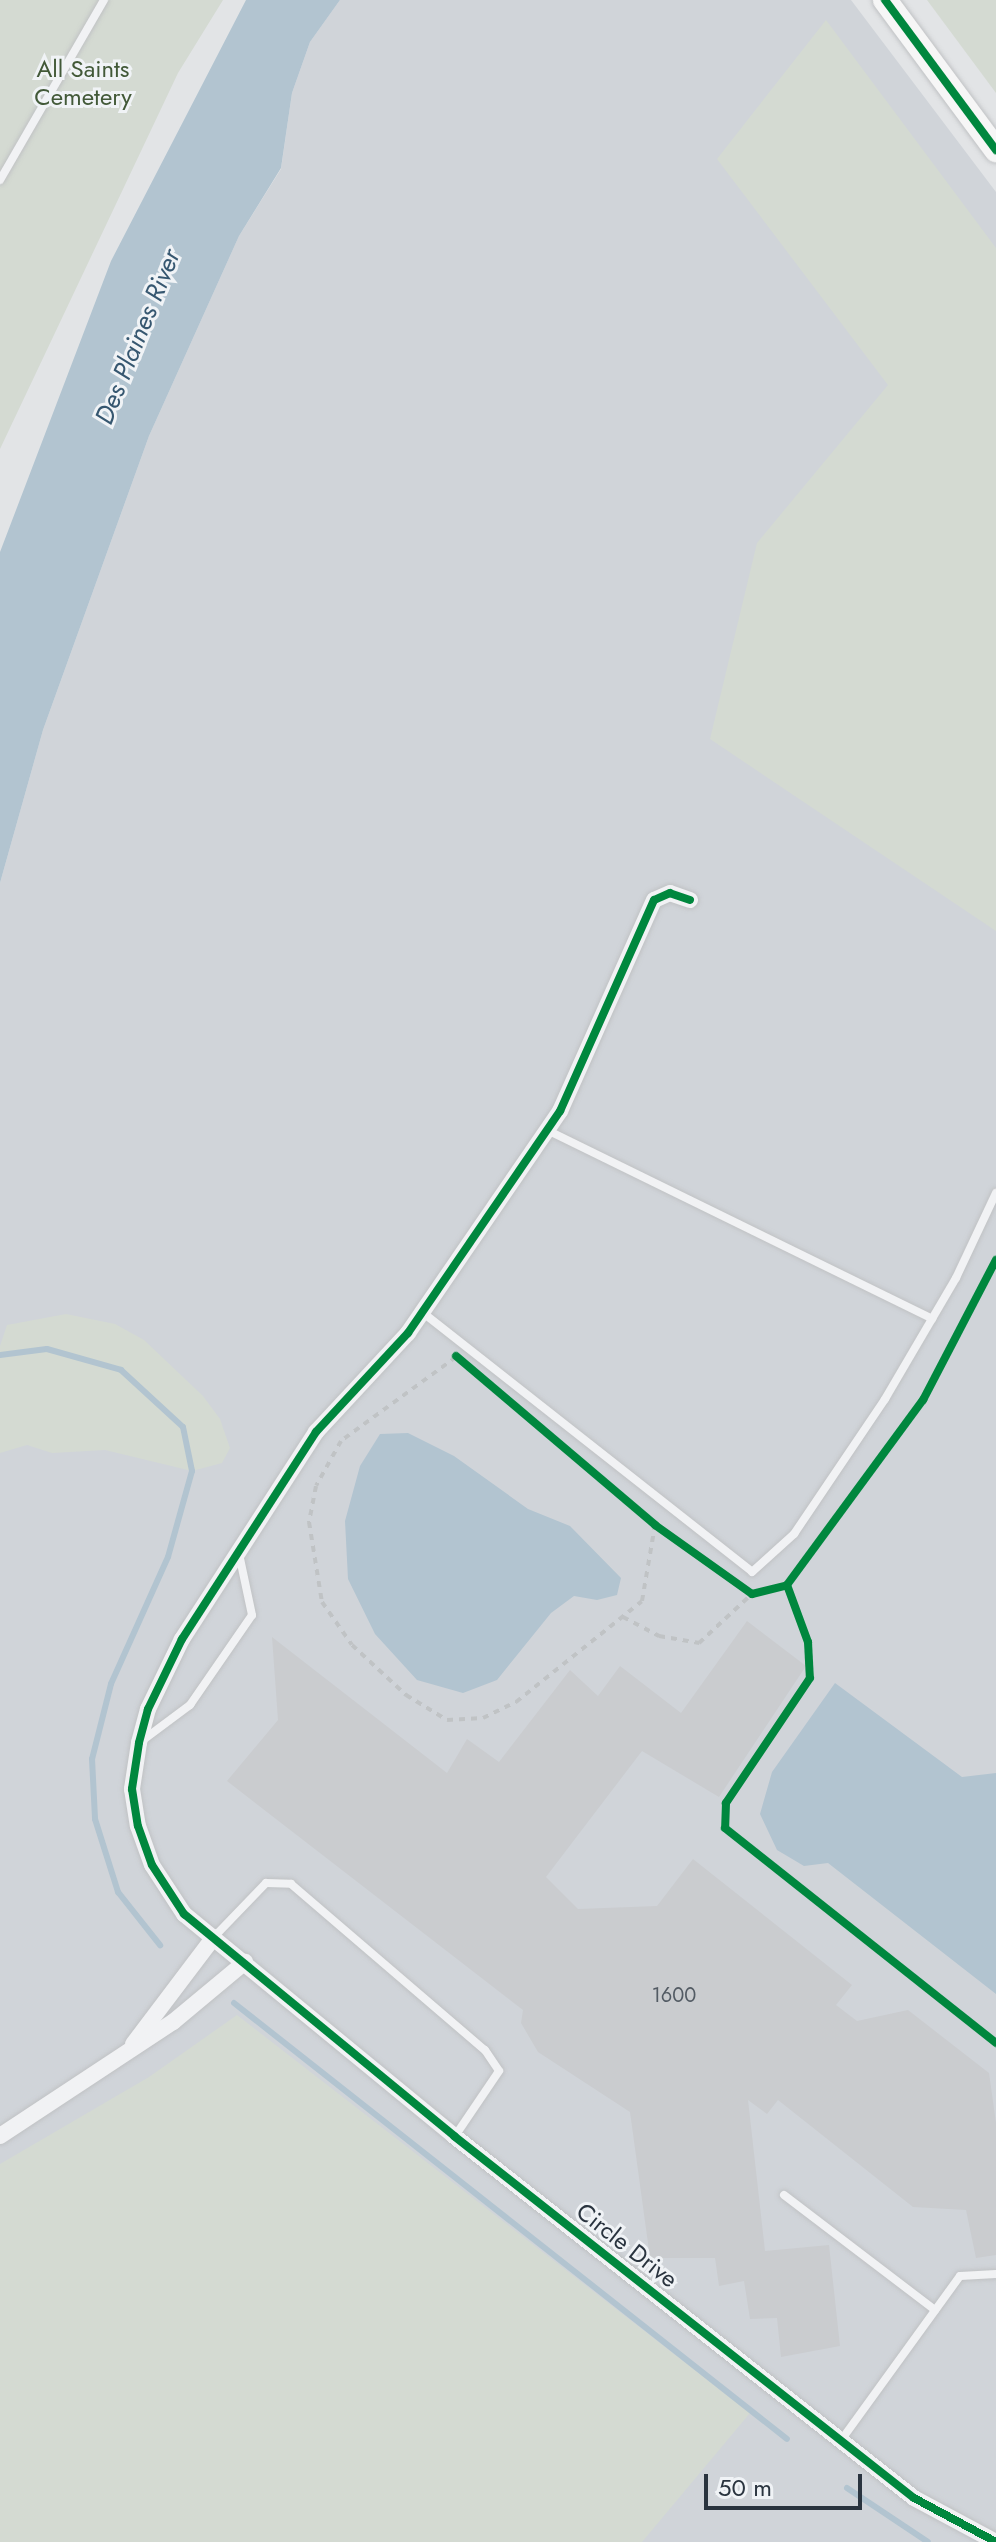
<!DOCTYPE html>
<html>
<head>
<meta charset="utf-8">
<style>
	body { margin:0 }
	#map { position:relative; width:996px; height:2542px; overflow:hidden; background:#e2e4e6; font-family:Jost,sans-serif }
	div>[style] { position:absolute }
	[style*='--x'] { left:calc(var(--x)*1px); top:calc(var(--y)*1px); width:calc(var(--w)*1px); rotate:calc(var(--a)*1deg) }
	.built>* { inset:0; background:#d0d4d9 }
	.green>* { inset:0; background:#d4dad2 }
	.water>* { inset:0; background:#b2c4d0 }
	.stream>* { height:6px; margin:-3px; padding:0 3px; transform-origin:3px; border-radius:3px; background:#b2c4d0 }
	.building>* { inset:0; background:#cacccf }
	.path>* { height:4px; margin-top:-2px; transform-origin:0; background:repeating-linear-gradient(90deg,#c0c3c5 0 6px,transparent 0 12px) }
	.roads { filter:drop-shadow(0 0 2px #c0c2c4) drop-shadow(0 0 2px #c0c2c4) }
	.service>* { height:8px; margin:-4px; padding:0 4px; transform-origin:4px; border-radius:4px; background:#f1f2f4 }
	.minor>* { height:16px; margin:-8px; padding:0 8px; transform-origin:8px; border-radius:8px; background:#f1f2f4 }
	.secondary>* { height:24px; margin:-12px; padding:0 12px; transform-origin:12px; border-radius:12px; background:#f6f6f6 }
	.cycleway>* { height:8px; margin:-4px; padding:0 4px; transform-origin:4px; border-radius:4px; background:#00873e }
	span { translate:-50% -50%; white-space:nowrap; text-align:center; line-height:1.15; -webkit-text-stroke:6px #f0f3f6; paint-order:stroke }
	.number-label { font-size:20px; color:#535b64 }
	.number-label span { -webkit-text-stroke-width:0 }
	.park-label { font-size:24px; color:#425938 }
	.street-label { font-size:24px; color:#2a343f }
	.water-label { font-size:26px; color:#365770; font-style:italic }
	.scale { position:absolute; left:704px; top:2474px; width:158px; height:36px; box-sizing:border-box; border:4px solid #2a343f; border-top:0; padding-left:10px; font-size:24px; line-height:28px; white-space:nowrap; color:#2a343f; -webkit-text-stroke:6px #f0f3f6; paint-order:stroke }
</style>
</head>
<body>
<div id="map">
	<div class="built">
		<i style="clip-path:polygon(340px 0,851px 0,996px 192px,996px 2542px,0 2542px,0 883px,43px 730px,149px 436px,239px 236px,281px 169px,292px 93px,310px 42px)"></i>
	</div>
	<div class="green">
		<i style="clip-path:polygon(0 0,223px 0,178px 73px,0 449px)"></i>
		<i style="clip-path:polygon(927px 0,996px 0,996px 93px)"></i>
		<i style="clip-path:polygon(826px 20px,996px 248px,996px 931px,710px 739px,757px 543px,888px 385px,717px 159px)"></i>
		<i style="clip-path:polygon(66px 1314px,115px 1324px,144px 1340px,203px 1396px,220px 1419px,230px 1448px,222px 1463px,192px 1471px,105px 1450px,52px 1453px,27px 1445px,0 1453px,0 1346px,7px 1325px)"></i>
		<i style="clip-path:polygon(237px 2015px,750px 2413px,642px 2542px,0 2542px,0 2164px,149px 2077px)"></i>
	</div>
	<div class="water">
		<i style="clip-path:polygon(246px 0,340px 0,310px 42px,292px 93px,281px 168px,239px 236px,149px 436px,43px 730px,0 883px,0 552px,111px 261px)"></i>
		<i style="clip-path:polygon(408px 1433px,454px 1456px,528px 1509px,570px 1526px,621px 1578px,617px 1595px,597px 1600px,574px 1596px,551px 1613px,497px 1680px,463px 1693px,417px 1680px,375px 1634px,348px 1579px,345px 1521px,360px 1466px,380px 1434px)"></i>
		<i style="clip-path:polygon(835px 1683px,962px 1777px,996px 1773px,996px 1994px,828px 1863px,804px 1866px,777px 1850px,760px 1814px,772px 1772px)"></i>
	</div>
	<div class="stream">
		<i style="--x:0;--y:1355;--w:47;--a:-7.3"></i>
		<i style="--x:47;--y:1349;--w:77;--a:15.8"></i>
		<i style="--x:121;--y:1370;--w:84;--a:42.6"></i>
		<i style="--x:183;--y:1427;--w:45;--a:78.4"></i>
		<i style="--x:192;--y:1471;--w:89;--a:105.6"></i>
		<i style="--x:168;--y:1557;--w:139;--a:114.2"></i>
		<i style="--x:111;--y:1684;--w:77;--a:104.2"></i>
		<i style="--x:92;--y:1759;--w:60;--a:87.1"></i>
		<i style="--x:95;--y:1819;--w:77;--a:72.5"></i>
		<i style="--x:118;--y:1892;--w:68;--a:51.6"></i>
		<i style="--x:234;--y:2003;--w:704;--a:38.25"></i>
		<i style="--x:847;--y:2488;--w:97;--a:33.7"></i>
	</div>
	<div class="building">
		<i style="clip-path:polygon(747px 1621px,806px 1666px,719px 1797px,642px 1751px,546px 1877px,578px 1909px,657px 1906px,693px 1859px,852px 1985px,836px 2005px,857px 2021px,908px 2010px,989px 2073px,996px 2123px,996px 2255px,976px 2258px,966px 2210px,913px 2207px,778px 2100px,767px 2114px,748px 2100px,765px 2251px,829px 2245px,840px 2346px,781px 2357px,777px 2318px,750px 2319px,744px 2281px,719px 2286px,715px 2258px,650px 2258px,630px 2112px,538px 2052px,521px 2023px,523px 2010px,227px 1781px,278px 1720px,272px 1637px,447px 1773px,467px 1739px,499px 1762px,570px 1670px,598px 1696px,620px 1666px,681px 1713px)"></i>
	</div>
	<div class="path">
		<i style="--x:456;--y:1357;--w:142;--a:143.9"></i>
		<i style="--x:341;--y:1441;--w:51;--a:119.1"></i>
		<i style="--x:316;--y:1486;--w:37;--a:101"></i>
		<i style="--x:309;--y:1522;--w:81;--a:80.8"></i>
		<i style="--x:322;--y:1602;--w:52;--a:55.1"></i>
		<i style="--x:352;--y:1645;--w:74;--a:42.8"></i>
		<i style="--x:406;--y:1695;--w:48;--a:31.4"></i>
		<i style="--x:447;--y:1720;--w:36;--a:-3"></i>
		<i style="--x:483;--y:1718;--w:37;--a:-26"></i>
		<i style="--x:516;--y:1702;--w:161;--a:-38.7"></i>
		<i style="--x:642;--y:1601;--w:77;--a:-80.3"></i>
		<i style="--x:623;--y:1617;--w:41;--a:27.8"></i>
		<i style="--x:659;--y:1636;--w:41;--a:9.9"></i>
		<i style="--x:699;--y:1643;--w:72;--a:-42.8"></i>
	</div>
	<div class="roads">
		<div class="service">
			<i style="--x:0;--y:180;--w:208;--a:-60"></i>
			<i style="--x:547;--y:1130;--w:429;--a:26.1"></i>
			<i style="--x:422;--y:1312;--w:420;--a:38.2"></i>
			<i style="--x:752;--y:1572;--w:57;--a:-42.1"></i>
			<i style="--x:794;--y:1534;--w:163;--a:-56"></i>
			<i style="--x:885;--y:1399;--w:140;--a:-59.6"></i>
			<i style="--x:956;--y:1278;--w:94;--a:-64.8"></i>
			<i style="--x:143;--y:1740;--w:59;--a:-36.7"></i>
			<i style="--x:190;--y:1705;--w:109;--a:-55.4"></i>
			<i style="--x:252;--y:1615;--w:62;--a:-102"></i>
			<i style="--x:214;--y:1937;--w:75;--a:-46.1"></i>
			<i style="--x:266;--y:1883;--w:25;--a:2"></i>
			<i style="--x:291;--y:1884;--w:255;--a:40.6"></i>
			<i style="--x:485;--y:2050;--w:25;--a:56"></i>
			<i style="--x:499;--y:2071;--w:78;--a:124.1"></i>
			<i style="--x:784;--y:2195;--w:190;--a:37.3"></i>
			<i style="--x:842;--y:2439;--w:201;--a:-54.1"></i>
			<i style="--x:960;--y:2276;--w:36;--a:-3"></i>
		</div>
		<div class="minor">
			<i style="--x:690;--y:900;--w:21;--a:-161"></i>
			<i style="--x:670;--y:893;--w:17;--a:156"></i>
			<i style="--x:654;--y:900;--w:231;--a:114"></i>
			<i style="--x:560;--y:1111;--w:269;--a:124.4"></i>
			<i style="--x:408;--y:1333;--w:135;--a:132.9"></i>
			<i style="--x:316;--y:1432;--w:247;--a:122.9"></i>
			<i style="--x:182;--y:1639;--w:78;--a:115.9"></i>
			<i style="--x:148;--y:1709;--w:35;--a:105"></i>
			<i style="--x:139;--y:1743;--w:47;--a:98.7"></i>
			<i style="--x:132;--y:1789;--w:37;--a:81"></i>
			<i style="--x:138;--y:1826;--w:41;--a:70.3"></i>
			<i style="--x:152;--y:1865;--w:59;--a:56.9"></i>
			<i style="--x:184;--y:1914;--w:350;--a:39.4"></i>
			<i style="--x:454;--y:2136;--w:585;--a:38.2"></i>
			<i style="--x:914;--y:2498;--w:93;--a:28.2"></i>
			<i style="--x:133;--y:2044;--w:134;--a:-52.9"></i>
			<i style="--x:0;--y:2136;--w:207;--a:-33.4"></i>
			<i style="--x:173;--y:2022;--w:94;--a:-39.8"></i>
		</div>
		<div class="secondary">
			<i style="--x:885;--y:0;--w:187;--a:53.5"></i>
		</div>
	</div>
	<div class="cycleway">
		<i style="--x:885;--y:0;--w:187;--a:53.5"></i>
		<i style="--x:690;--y:900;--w:21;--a:-161"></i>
		<i style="--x:670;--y:893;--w:17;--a:156"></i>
		<i style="--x:654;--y:900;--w:231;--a:114"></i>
		<i style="--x:560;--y:1111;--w:269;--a:124.4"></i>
		<i style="--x:408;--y:1333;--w:135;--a:132.9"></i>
		<i style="--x:316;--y:1432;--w:247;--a:122.9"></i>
		<i style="--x:182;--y:1639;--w:78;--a:115.9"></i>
		<i style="--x:148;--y:1709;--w:35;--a:105"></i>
		<i style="--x:139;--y:1743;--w:47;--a:98.7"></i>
		<i style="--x:132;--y:1789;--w:37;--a:81"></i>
		<i style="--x:138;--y:1826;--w:41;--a:70.3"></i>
		<i style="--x:152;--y:1865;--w:59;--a:56.9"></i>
		<i style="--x:184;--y:1914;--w:350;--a:39.4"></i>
		<i style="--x:454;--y:2136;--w:585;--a:38.2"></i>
		<i style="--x:914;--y:2498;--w:93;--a:28.2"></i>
		<i style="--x:456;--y:1356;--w:261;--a:40.3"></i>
		<i style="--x:655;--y:1525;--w:119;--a:35.4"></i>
		<i style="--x:752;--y:1594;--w:36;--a:-14"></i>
		<i style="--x:787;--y:1585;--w:61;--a:69.8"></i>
		<i style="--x:808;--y:1642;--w:36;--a:87"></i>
		<i style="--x:810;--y:1678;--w:151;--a:123.9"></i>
		<i style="--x:726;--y:1803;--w:25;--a:92"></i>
		<i style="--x:725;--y:1828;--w:346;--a:38.4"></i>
		<i style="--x:787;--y:1585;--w:230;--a:-53.7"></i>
		<i style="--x:923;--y:1400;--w:158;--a:-62.5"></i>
	</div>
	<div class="number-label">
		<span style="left:674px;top:1995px">1600</span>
	</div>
	<div class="park-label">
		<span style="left:83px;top:83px">All Saints<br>Cemetery</span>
	</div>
	<div class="street-label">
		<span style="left:627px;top:2245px;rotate:38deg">Circle Drive</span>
	</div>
	<div class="water-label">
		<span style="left:138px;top:337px;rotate:-68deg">Des Plaines River</span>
	</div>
	<div class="scale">50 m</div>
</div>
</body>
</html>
